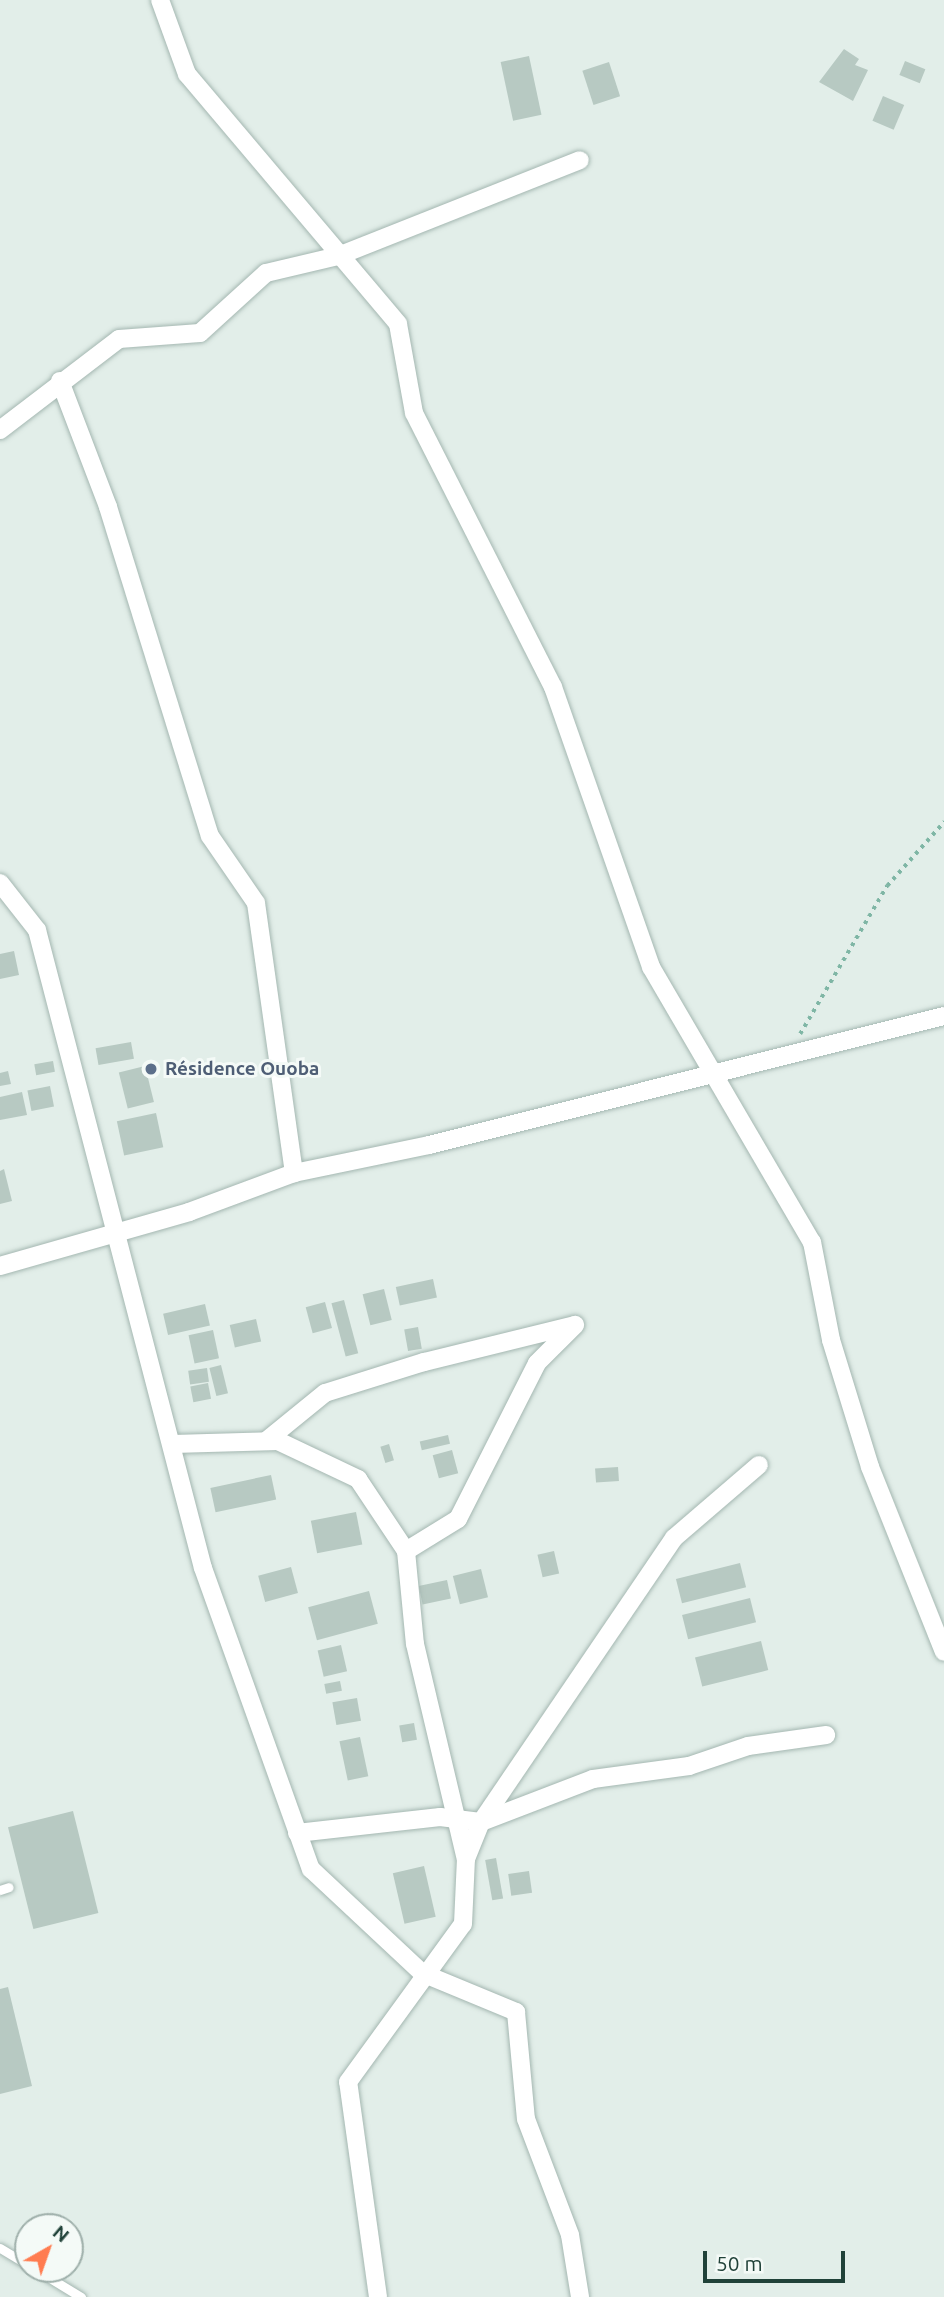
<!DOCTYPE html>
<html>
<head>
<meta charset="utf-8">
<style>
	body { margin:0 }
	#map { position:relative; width:944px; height:2297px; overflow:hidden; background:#e2eee9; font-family:Ubuntu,sans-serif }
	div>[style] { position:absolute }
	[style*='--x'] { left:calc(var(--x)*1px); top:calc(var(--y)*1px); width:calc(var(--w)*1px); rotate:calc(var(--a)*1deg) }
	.building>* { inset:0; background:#b7c9c2; transform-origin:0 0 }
	.path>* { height:3.5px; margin-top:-1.75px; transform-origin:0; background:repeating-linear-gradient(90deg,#7fb6a5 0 3.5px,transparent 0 8.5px) }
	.roads { filter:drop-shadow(0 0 2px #a4b7b1) drop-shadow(0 0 2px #a4b7b1) }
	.service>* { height:9px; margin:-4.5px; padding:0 4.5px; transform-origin:4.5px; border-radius:4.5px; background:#fff }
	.minor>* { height:18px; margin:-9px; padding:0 9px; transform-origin:9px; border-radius:9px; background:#fff }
	.dots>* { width:19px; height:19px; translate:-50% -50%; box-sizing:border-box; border:4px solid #f4faf7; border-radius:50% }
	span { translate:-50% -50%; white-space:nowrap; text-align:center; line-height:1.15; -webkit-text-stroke:6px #f4faf7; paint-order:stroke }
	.service-label { font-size:19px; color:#4e5e75; font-weight:700 }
	.left { translate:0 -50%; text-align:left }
	.north { position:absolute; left:14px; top:2213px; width:70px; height:70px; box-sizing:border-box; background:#f4faf7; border:2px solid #9fb0ab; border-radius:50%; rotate:40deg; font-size:19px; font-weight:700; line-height:28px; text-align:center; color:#204239 }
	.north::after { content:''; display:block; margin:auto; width:24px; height:32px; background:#ff7c50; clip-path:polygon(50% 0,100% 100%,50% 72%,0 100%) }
	.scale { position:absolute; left:703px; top:2251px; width:142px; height:32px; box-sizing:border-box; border:4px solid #204239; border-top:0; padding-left:9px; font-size:21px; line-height:24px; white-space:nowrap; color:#204239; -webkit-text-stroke:5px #f4faf7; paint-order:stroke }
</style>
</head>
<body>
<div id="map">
	<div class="building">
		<i style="clip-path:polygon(844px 49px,859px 59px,855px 65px,868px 70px,853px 101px,819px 82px)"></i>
		<i style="left:529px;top:56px;width:60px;height:29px;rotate:78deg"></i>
		<i style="left:905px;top:61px;width:22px;height:15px;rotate:22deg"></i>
		<i style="left:609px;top:62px;width:36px;height:28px;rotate:72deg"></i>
		<i style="left:883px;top:96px;width:23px;height:27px;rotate:23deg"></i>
		<i style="clip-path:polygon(14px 951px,19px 975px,0 979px,0 954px)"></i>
		<i style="left:131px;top:1042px;width:17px;height:36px;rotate:80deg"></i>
		<i style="left:53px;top:1061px;width:11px;height:19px;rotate:80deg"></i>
		<i style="left:145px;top:1066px;width:37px;height:27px;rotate:76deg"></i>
		<i style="clip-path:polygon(8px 1071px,11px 1084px,0 1086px,0 1073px)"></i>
		<i style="left:50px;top:1086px;width:21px;height:23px;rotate:79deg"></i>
		<i style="clip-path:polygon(22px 1092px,27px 1115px,0 1120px,0 1097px)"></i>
		<i style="left:156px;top:1113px;width:35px;height:40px;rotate:78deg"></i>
		<i style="clip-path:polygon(4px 1169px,12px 1201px,0 1204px,0 1171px)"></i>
		<i style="left:433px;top:1279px;width:19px;height:38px;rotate:78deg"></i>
		<i style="left:384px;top:1289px;width:32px;height:22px;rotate:76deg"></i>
		<i style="left:344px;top:1300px;width:55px;height:13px;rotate:75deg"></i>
		<i style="left:325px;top:1302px;width:27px;height:20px;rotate:75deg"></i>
		<i style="left:205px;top:1304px;width:22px;height:43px;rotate:77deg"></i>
		<i style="left:256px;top:1319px;width:23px;height:27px;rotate:77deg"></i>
		<i style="left:418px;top:1327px;width:22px;height:14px;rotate:80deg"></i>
		<i style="left:213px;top:1330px;width:29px;height:25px;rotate:78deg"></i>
		<i style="left:221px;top:1365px;width:29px;height:12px;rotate:76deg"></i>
		<i style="left:207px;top:1368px;width:14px;height:19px;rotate:82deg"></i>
		<i style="left:208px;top:1383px;width:16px;height:18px;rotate:79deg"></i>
		<i style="left:448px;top:1435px;width:9px;height:29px;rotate:77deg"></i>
		<i style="left:389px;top:1444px;width:17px;height:9px;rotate:73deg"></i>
		<i style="left:452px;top:1450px;width:24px;height:20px;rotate:75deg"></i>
		<i style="left:618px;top:1467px;width:14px;height:23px;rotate:86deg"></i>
		<i style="left:271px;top:1475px;width:25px;height:62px;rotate:78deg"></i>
		<i style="left:356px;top:1512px;width:33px;height:46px;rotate:79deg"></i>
		<i style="left:554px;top:1551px;width:23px;height:17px;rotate:77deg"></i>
		<i style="left:740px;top:1563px;width:25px;height:66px;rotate:76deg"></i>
		<i style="left:291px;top:1567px;width:27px;height:34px;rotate:75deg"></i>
		<i style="left:481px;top:1569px;width:29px;height:29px;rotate:76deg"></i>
		<i style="left:447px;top:1580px;width:19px;height:29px;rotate:78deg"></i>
		<i style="left:369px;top:1591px;width:34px;height:63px;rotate:75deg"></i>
		<i style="left:750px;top:1598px;width:25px;height:70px;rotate:76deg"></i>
		<i style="left:761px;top:1641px;width:30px;height:68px;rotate:76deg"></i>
		<i style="left:341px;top:1645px;width:27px;height:24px;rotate:77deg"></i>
		<i style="left:340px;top:1681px;width:10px;height:16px;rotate:79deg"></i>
		<i style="left:357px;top:1698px;width:23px;height:25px;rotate:80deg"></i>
		<i style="left:414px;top:1723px;width:17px;height:15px;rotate:80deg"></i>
		<i style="left:360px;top:1737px;width:40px;height:21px;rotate:78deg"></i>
		<i style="left:73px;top:1811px;width:105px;height:67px;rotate:76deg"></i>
		<i style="left:496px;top:1858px;width:41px;height:11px;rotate:80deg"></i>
		<i style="left:424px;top:1866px;width:52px;height:32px;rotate:77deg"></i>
		<i style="left:529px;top:1871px;width:22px;height:21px;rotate:82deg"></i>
		<i style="clip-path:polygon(8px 1987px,32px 2086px,0 2094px,0 1989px)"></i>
	</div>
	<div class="path">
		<i style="--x:800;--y:1034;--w:172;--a:-59.6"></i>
		<i style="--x:887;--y:886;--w:86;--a:-48.3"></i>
	</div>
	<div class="roads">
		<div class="service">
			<i style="--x:0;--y:1890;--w:9;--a:-18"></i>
			<i style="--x:0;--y:2248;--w:33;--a:31"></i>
			<i style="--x:35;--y:2269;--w:54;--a:31.3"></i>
		</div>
		<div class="minor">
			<i style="--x:160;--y:0;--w:79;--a:70"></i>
			<i style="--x:187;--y:74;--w:327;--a:49.8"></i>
			<i style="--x:398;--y:324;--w:90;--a:79.8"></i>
			<i style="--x:414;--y:413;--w:307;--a:63.1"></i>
			<i style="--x:553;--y:687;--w:297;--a:70.7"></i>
			<i style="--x:651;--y:967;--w:319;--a:59.7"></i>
			<i style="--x:812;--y:1242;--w:100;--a:79"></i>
			<i style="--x:831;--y:1340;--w:133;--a:72.9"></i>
			<i style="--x:870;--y:1467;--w:199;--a:68.2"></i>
			<i style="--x:60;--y:381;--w:135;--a:69.1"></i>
			<i style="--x:108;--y:507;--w:344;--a:72.8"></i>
			<i style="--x:210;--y:836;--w:81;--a:55.5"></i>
			<i style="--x:256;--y:903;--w:273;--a:82"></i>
			<i style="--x:0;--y:430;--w:150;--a:-37.4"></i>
			<i style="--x:119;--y:339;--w:81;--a:-4.2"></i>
			<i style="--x:200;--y:333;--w:89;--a:-42.3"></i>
			<i style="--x:266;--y:273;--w:74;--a:-13.3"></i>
			<i style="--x:338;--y:256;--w:260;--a:-21.6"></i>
			<i style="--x:0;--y:883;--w:60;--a:51.8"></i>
			<i style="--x:37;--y:930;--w:659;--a:75.42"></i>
			<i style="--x:203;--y:1568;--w:320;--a:70.3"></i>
			<i style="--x:311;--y:1869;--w:152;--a:43.1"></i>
			<i style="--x:422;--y:1973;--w:102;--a:22.5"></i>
			<i style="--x:516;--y:2012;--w:107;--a:84.7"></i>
			<i style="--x:526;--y:2119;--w:124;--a:69.2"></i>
			<i style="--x:570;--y:2235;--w:63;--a:80.8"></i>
			<i style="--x:0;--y:1266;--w:197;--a:-15.9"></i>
			<i style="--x:189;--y:1212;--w:112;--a:-20.4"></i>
			<i style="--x:294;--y:1173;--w:138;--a:-11.7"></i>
			<i style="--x:429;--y:1145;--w:531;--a:-14.06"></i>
			<i style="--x:266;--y:1441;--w:76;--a:-39.1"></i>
			<i style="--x:325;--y:1393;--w:104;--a:-17.4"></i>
			<i style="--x:424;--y:1362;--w:155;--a:-13.8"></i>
			<i style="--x:173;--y:1444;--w:105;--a:-1.6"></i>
			<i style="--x:278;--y:1441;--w:89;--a:25.4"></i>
			<i style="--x:358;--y:1479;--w:87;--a:56.3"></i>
			<i style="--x:406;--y:1551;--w:93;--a:84.5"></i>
			<i style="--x:415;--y:1644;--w:221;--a:76.7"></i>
			<i style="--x:406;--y:1551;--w:61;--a:-31.6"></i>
			<i style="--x:458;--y:1519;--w:175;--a:-63.1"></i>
			<i style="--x:537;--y:1363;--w:54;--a:-45"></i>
			<i style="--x:297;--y:1833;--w:144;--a:-6.4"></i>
			<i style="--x:440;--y:1817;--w:41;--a:7"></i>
			<i style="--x:481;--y:1822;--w:120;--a:-21"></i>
			<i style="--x:593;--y:1779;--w:97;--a:-7.7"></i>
			<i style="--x:689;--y:1766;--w:62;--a:-18.7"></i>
			<i style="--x:748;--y:1746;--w:79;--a:-8"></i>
			<i style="--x:378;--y:2297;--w:217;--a:-97.9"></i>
			<i style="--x:348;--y:2082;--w:195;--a:-54"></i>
			<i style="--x:463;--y:1924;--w:65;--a:-87.4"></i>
			<i style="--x:466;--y:1859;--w:40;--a:-68"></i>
			<i style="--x:481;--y:1822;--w:343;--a:-55.8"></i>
			<i style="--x:674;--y:1538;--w:112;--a:-40.7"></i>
		</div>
	</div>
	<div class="dots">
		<i style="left:151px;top:1069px;background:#5c6f8a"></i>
	</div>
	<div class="service-label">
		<span class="left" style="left:165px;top:1069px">Résidence Ouoba</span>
	</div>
	<div class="north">N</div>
	<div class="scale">50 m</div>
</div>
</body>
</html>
